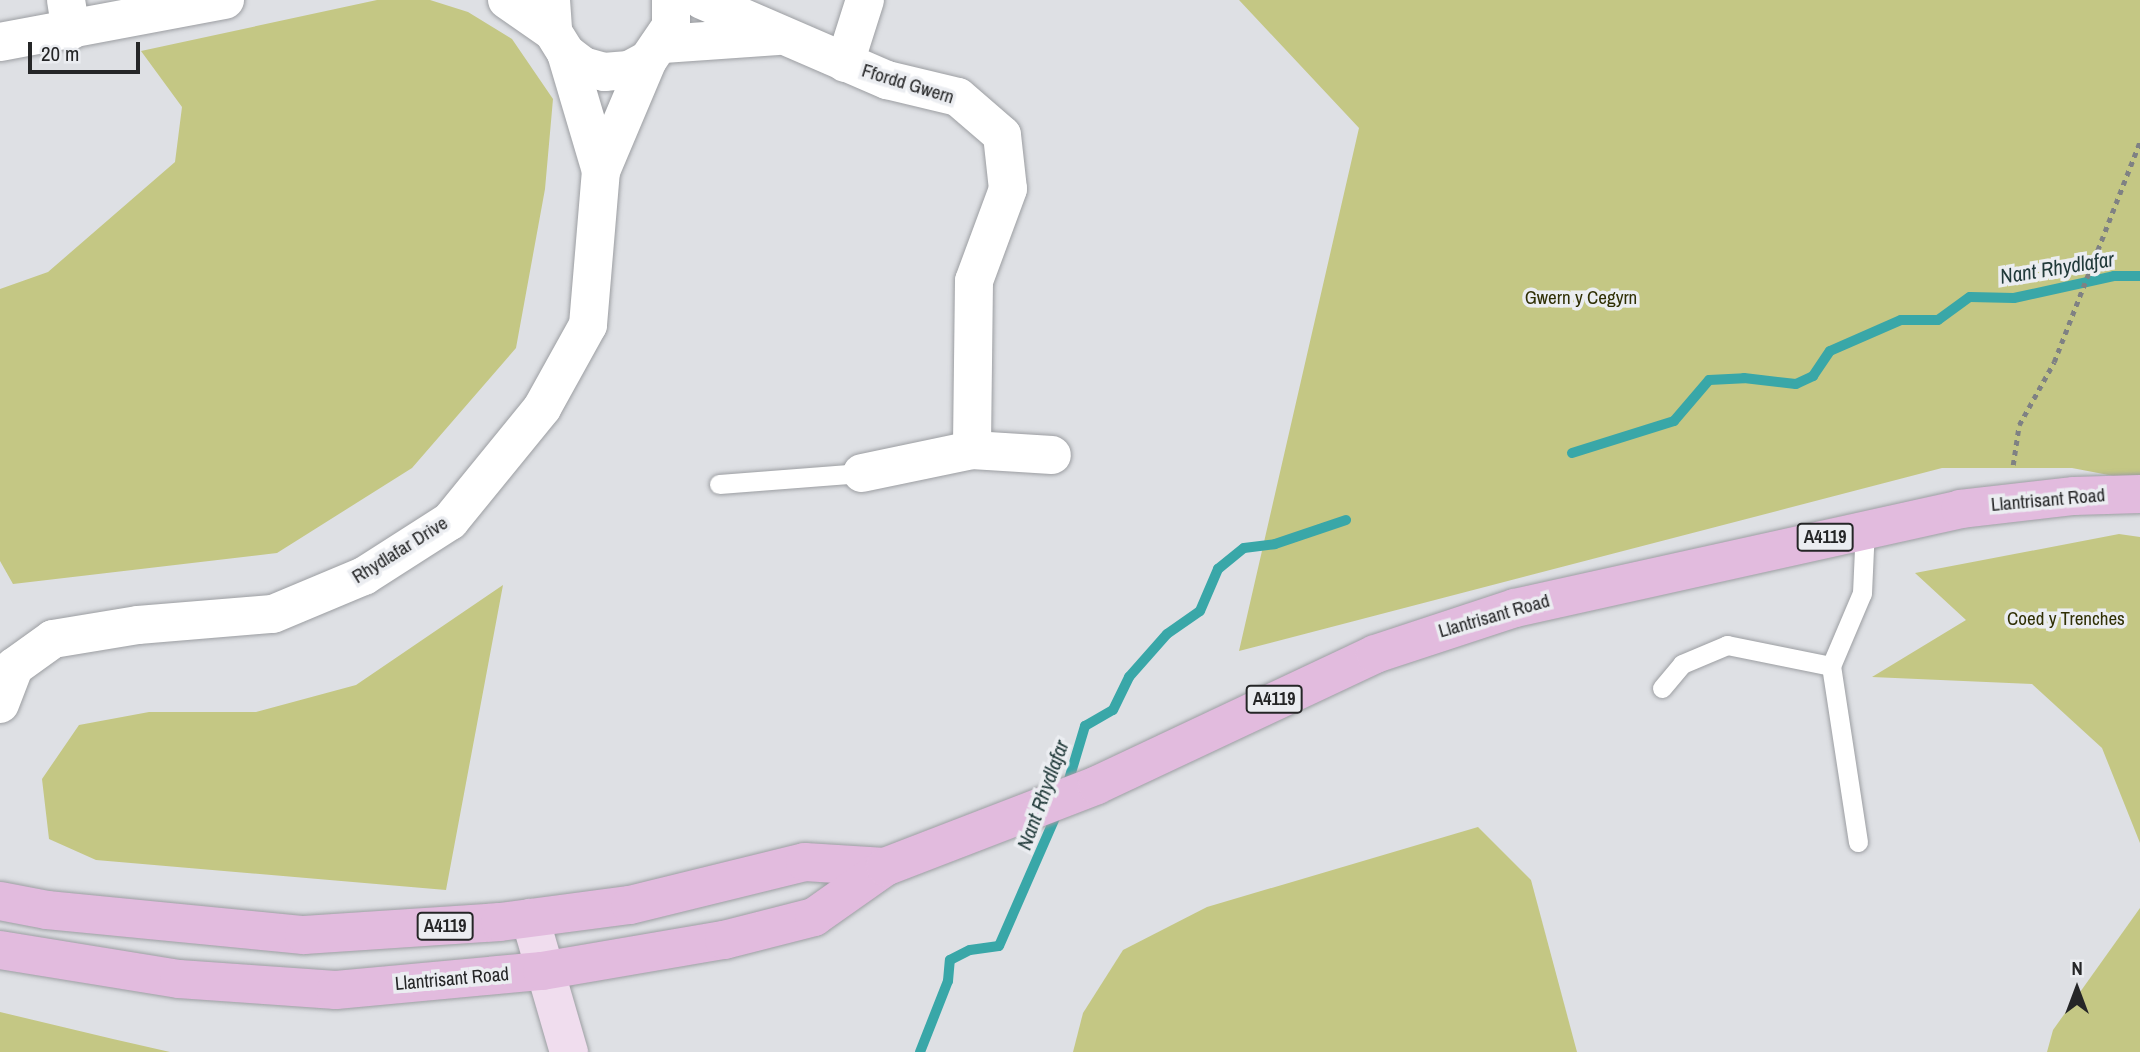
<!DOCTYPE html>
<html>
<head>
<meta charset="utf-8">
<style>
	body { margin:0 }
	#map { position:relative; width:2140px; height:1052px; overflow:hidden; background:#dee0e4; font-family:"Archivo Narrow",sans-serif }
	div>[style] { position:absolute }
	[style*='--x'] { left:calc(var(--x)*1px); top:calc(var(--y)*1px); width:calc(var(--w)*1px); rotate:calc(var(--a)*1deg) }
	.green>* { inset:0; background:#c4c784 }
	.stream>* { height:10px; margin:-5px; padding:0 5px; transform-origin:5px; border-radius:5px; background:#39a7a8 }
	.path>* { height:4.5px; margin-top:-2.25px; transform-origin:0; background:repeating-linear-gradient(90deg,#7f8183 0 5px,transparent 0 10px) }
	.roads { filter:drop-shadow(0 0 2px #9c9ea2) drop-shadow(0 0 2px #9c9ea2) }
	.lane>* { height:19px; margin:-9.5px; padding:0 9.5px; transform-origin:9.5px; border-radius:9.5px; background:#fff }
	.street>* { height:38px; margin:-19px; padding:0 19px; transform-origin:19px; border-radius:19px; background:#fff }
	.secondary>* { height:38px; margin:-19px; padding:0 19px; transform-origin:19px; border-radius:19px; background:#f0ddee }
	.primary>* { height:38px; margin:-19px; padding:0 19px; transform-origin:19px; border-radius:19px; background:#e2bbde }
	span { translate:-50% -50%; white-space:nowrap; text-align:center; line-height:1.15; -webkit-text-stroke:7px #ebedf1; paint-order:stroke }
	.shield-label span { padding:2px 5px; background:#ebedf1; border:2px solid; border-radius:5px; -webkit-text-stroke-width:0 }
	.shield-label { font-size:18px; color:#252627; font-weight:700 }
	.street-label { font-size:19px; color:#252627 }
	.park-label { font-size:19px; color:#2f2f04 }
	.water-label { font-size:21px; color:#213a3a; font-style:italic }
	.north { position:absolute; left:2042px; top:954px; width:70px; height:70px; -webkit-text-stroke:5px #ebedf1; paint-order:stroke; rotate:0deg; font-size:19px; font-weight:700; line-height:28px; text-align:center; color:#252627 }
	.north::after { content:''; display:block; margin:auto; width:24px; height:32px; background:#252627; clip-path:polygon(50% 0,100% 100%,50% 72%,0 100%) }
	.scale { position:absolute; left:28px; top:42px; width:112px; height:32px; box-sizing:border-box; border:4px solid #252627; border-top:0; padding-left:9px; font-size:21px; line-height:24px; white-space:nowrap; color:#252627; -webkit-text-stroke:5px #ebedf1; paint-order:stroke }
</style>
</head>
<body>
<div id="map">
	<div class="green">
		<i style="clip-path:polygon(377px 0,430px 0,468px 12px,512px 39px,553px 99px,545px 189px,516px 348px,412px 468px,277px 553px,13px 584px,0 561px,0 289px,48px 272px,175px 162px,182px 107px,141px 51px)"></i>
		<i style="clip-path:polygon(1239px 0,2140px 0,2140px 481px,2072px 468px,1942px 468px,1239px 651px,1359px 128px)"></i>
		<i style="clip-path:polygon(2119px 534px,2140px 537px,2140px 843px,2102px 748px,2032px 684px,1872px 677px,1966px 620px,1915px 573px)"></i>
		<i style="clip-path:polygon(503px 585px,446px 890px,96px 860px,49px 839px,42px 779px,79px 725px,149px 712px,256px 712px,356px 685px)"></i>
		<i style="clip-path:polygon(1478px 827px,1531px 880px,1577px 1052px,1073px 1052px,1083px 1013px,1123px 950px,1207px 907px)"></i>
		<i style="clip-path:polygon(2140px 908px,2140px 1052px,2047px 1052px,2053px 1030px)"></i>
		<i style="clip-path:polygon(0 1012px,113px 1039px,170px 1052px,0 1052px)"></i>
	</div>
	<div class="stream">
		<i style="--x:1572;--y:453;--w:107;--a:-17.4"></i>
		<i style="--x:1674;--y:421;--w:54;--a:-49.5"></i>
		<i style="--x:1709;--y:380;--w:35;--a:-3"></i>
		<i style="--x:1744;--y:378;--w:52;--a:6.6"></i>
		<i style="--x:1796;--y:384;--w:19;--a:-25"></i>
		<i style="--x:1813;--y:376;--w:30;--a:-56"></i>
		<i style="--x:1830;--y:351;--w:77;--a:-23.6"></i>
		<i style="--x:1901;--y:320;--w:37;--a:0"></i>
		<i style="--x:1938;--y:320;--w:39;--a:-36"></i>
		<i style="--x:1970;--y:297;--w:44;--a:1.3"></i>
		<i style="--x:2014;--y:298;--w:102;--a:-12.4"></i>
		<i style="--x:2114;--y:276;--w:26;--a:0"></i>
		<i style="--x:1067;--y:786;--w:63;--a:-73.3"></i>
		<i style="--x:1085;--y:726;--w:32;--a:-30"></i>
		<i style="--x:1113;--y:710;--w:37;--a:-64"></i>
		<i style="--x:1129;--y:677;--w:57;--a:-48.5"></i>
		<i style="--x:1167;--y:634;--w:40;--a:-34.9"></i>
		<i style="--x:1200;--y:611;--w:46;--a:-66.8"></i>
		<i style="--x:1218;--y:569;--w:33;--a:-39"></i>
		<i style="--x:1244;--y:548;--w:31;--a:-7"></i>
		<i style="--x:1275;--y:544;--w:75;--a:-18.7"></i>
		<i style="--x:920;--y:1052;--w:76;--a:-68.5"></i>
		<i style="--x:948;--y:981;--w:21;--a:-85"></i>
		<i style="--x:950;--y:960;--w:22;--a:-27"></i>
		<i style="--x:970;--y:950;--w:29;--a:-8"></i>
		<i style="--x:999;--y:946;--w:147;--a:-66.4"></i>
	</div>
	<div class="path">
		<i style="--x:2013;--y:465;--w:40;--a:-81.5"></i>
		<i style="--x:2019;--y:425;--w:72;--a:-60.9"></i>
		<i style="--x:2054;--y:362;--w:237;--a:-68.7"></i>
	</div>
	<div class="roads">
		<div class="lane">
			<i style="--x:719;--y:484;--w:143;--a:-4.4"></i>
			<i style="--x:1662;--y:688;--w:31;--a:-50"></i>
			<i style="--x:1682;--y:664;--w:49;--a:-22.9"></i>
			<i style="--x:1727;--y:645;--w:106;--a:11.4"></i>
			<i style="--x:1858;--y:842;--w:178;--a:-98.7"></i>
			<i style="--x:1831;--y:666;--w:79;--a:-67"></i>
			<i style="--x:1862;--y:593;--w:65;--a:-87.4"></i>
		</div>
		<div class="street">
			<i style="--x:66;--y:0;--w:31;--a:81"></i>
			<i style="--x:507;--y:0;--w:56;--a:34.8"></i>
			<i style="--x:551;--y:0;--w:32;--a:86"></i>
			<i style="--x:553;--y:32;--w:25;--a:58"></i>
			<i style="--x:566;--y:53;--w:21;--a:37"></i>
			<i style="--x:583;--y:66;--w:22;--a:16"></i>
			<i style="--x:604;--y:72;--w:25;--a:-5"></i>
			<i style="--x:629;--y:70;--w:21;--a:-28"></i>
			<i style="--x:648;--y:60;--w:41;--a:-55.9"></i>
			<i style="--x:671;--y:26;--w:26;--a:-90"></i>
			<i style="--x:702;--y:0;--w:202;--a:23.4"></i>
			<i style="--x:887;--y:80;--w:73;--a:13.5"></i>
			<i style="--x:958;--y:97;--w:58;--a:40.8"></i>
			<i style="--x:1002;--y:135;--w:54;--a:83.7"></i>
			<i style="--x:1008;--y:189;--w:98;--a:110.3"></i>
			<i style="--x:974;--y:281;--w:169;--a:90.7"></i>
			<i style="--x:0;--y:42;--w:229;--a:-10.6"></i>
			<i style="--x:663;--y:44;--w:115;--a:-4"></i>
			<i style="--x:566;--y:53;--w:123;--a:73.5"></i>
			<i style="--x:845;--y:63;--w:66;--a:-72.4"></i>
			<i style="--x:862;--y:473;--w:112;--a:-11.8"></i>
			<i style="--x:972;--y:450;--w:80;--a:3.6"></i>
			<i style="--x:0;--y:704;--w:40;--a:-69"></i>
			<i style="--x:14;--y:667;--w:48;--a:-35.7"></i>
			<i style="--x:53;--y:639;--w:86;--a:-9.4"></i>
			<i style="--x:138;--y:625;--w:135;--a:-4.7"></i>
			<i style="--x:273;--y:614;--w:99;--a:-22.7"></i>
			<i style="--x:364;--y:576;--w:102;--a:-32.6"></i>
			<i style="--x:450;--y:521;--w:146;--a:-50.8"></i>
			<i style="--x:542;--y:408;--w:95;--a:-61"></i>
			<i style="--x:588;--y:325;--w:155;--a:-85.2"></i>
			<i style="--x:601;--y:171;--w:121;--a:-67.1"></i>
		</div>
		<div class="secondary">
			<i style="--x:530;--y:918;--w:140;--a:73.8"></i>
		</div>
		<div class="primary">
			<i style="--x:0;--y:901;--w:48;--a:10.8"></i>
			<i style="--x:47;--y:910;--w:258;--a:5.6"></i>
			<i style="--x:304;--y:935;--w:196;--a:-3.8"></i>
			<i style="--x:500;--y:922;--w:131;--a:-7.5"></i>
			<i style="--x:630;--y:905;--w:180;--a:-13.8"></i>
			<i style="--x:805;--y:862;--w:80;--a:3.6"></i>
			<i style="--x:0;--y:950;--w:181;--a:9.2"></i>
			<i style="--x:179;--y:979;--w:157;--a:4"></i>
			<i style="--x:336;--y:990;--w:207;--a:-5.3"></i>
			<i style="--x:542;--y:971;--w:185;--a:-9.7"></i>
			<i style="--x:724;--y:940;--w:93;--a:-14.3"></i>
			<i style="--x:814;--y:917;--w:87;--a:-35.2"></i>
			<i style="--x:885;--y:867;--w:227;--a:-21.1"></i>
			<i style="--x:1097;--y:785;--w:307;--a:-25.2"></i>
			<i style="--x:1375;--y:654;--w:147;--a:-18.2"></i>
			<i style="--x:1515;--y:608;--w:456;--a:-12.5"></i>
			<i style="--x:1960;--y:509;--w:115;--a:-6.5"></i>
			<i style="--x:2074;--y:496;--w:66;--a:-1.7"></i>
		</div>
	</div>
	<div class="shield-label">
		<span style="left:1825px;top:537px">A4119</span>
		<span style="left:1274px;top:699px">A4119</span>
		<span style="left:445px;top:926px">A4119</span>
	</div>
	<div class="street-label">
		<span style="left:908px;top:84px;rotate:17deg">Ffordd Gwern</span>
		<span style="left:2048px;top:500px;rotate:-5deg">Llantrisant Road</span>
		<span style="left:400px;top:550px;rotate:-32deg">Rhydlafar Drive</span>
		<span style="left:1494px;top:616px;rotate:-16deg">Llantrisant Road</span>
		<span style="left:452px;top:979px;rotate:-5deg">Llantrisant Road</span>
	</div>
	<div class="park-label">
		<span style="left:1581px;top:298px">Gwern y Cegyrn</span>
		<span style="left:2066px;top:619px">Coed y Trenches</span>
	</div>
	<div class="water-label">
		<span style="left:2057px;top:268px;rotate:-9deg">Nant Rhydlafar</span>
		<span style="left:1043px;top:795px;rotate:-70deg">Nant Rhydlafar</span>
	</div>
	<div class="north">N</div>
	<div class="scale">20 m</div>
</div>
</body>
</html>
